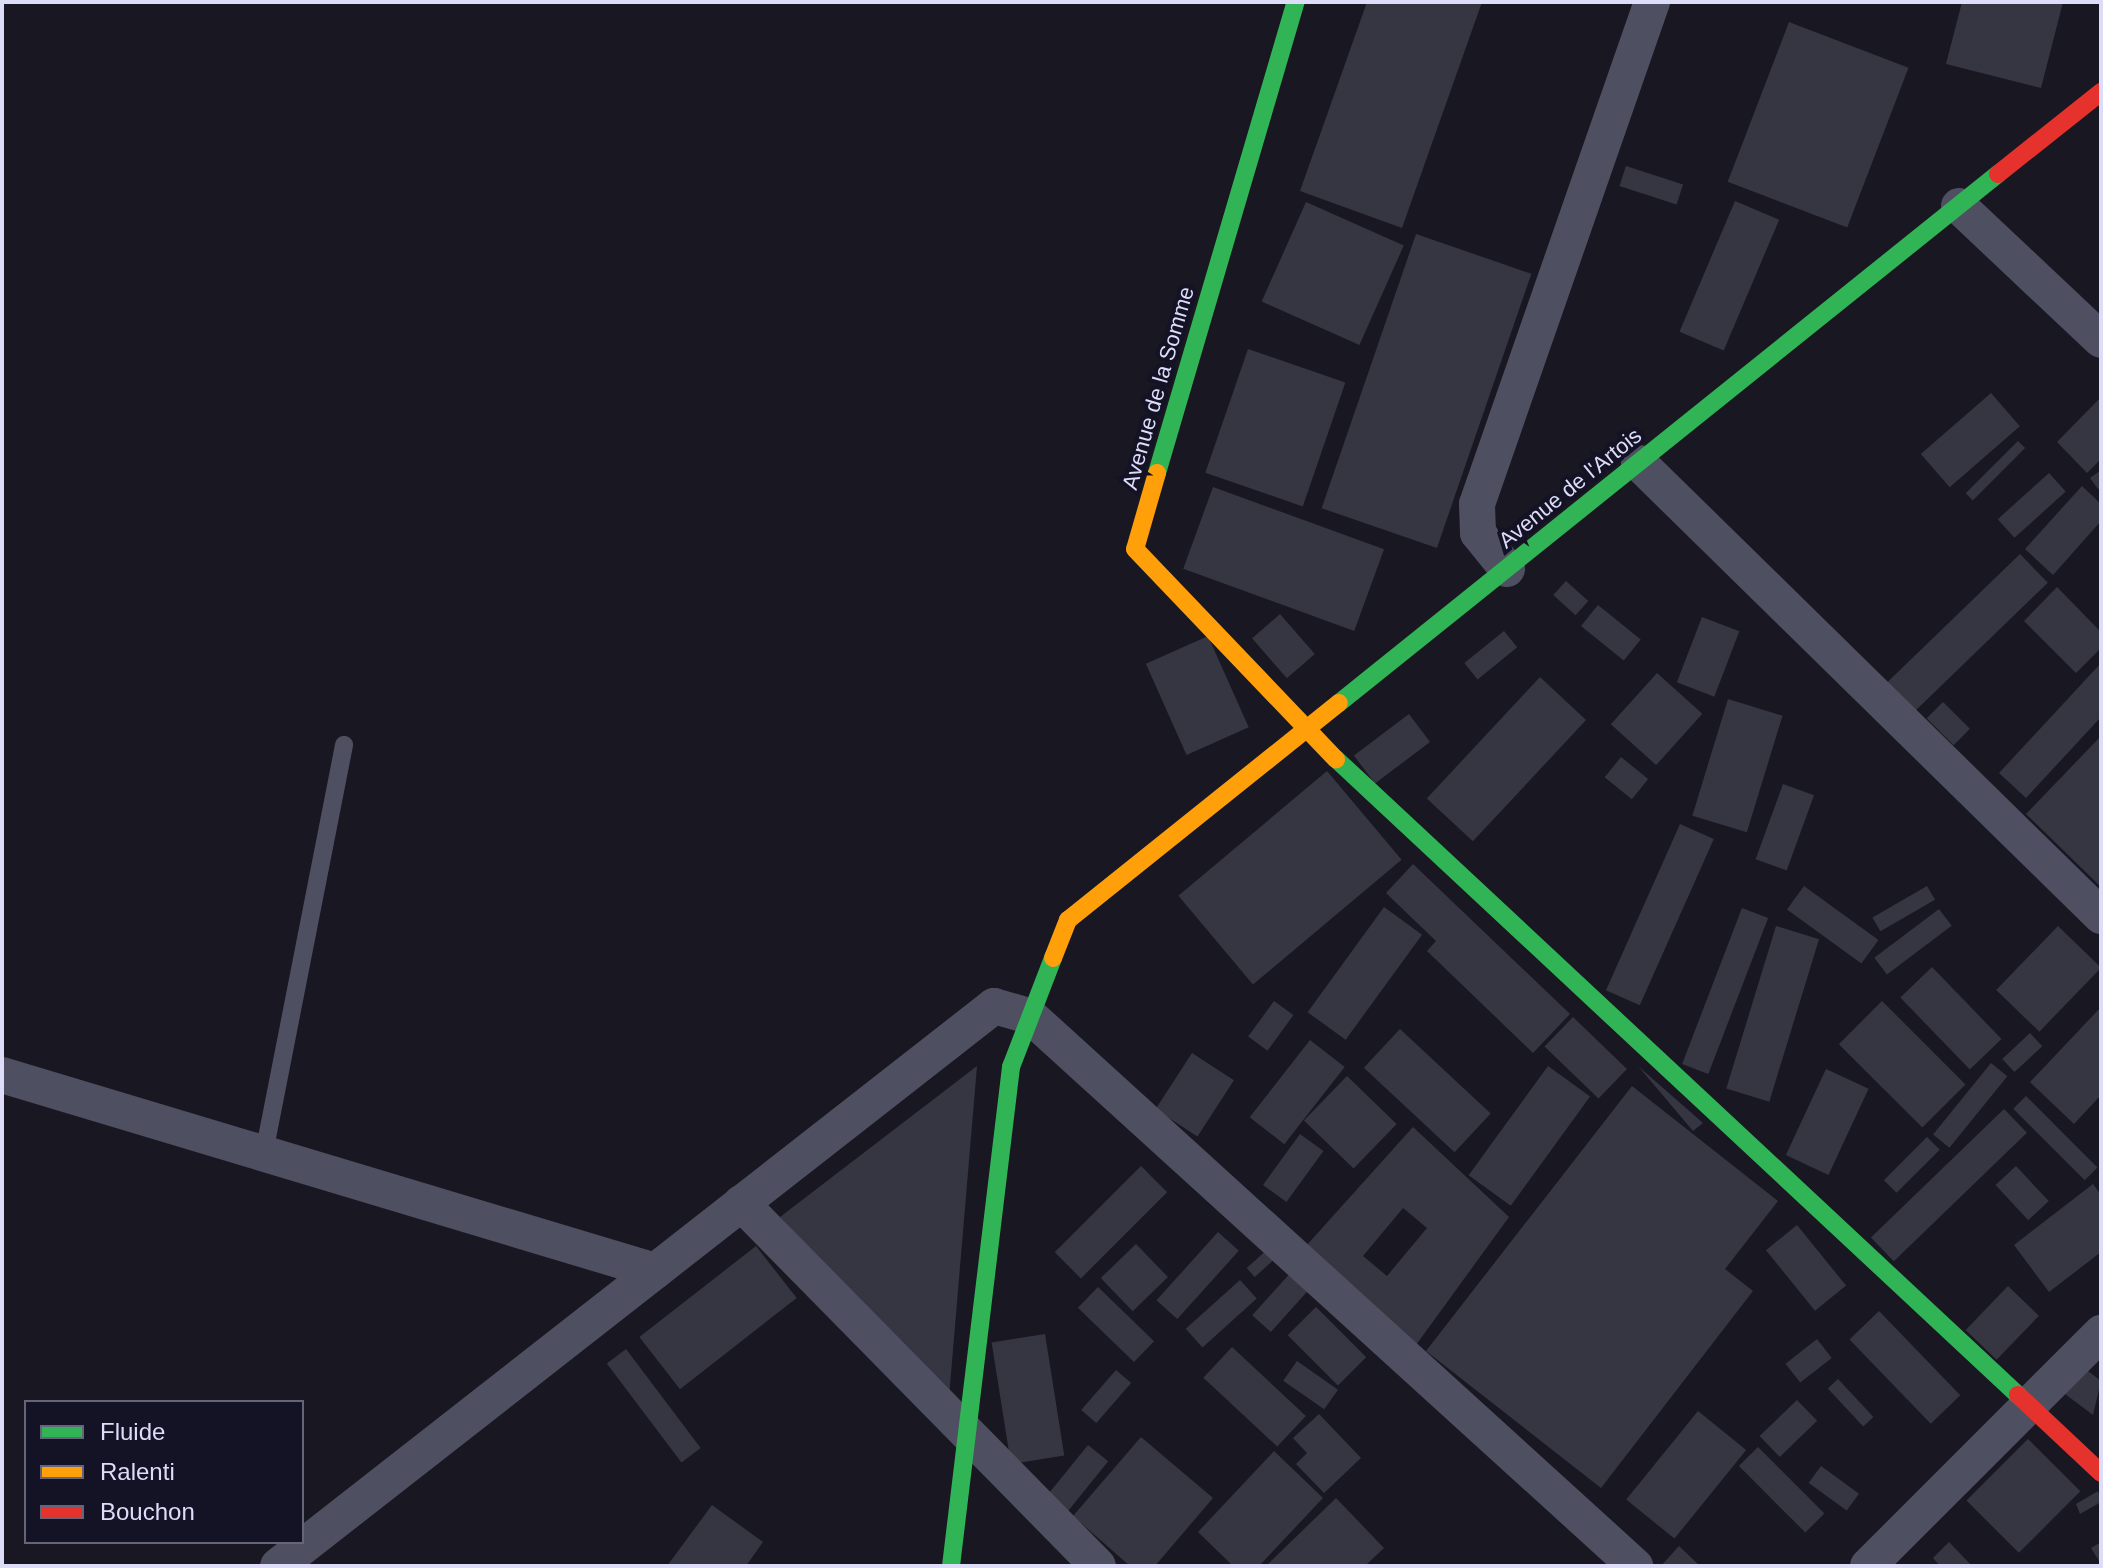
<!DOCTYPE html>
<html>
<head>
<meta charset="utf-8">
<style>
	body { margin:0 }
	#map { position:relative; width:2103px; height:1568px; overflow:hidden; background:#181722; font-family:Helvetica,sans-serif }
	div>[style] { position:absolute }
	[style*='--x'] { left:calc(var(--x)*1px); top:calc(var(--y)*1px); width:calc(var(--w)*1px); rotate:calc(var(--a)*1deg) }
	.building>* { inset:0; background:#363643; transform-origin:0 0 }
	.lane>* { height:18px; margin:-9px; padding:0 9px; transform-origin:9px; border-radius:9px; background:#4e4f60 }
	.street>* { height:36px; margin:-18px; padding:0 18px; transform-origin:18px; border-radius:18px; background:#4e4f60 }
	.fast>* { height:18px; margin:-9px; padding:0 9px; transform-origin:9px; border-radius:9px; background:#30b455 }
	.slow>* { height:18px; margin:-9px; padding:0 9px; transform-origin:9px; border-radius:9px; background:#ff9f0a }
	.jam>* { height:18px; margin:-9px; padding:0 9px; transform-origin:9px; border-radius:9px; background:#e5322d }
	span { translate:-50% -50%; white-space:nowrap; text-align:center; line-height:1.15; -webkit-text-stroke:8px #141326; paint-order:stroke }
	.street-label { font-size:22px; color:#ddddfa }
	.frame { position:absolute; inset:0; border:4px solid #ddddfa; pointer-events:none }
	.legend { position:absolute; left:24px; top:1400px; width:280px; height:144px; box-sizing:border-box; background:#141326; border:2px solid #64647b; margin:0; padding:10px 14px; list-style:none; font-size:24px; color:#ddddfa }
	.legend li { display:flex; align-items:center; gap:16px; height:40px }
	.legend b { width:40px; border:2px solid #64647b }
</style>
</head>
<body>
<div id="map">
	<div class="building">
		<i style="clip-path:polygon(1367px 2px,1482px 2px,1402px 228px,1300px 191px)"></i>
		<i style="clip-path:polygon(1962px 2px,2063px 2px,2041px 88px,1946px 64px)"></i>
		<i style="left:1789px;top:22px;width:128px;height:171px;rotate:21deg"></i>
		<i style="left:1626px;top:166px;width:60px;height:21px;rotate:18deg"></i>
		<i style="left:1735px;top:201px;width:48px;height:142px;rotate:23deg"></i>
		<i style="left:1306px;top:202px;width:107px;height:109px;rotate:24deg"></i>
		<i style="left:1416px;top:234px;width:122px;height:290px;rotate:19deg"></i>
		<i style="left:1248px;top:349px;width:103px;height:131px;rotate:19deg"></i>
		<i style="left:1991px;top:393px;width:44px;height:93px;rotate:49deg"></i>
		<i style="clip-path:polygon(2101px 397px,2101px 459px,2087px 473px,2057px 442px)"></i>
		<i style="left:2018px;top:441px;width:10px;height:74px;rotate:45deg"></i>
		<i style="clip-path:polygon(2101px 470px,2101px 487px,2098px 489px,2090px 478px)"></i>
		<i style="left:2049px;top:473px;width:25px;height:69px;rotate:48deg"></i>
		<i style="clip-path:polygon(2082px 486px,2101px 504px,2101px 521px,2053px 575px,2025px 549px)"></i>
		<i style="left:1213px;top:487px;width:182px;height:87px;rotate:20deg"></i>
		<i style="left:2020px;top:554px;width:40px;height:187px;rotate:46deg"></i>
		<i style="left:1566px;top:581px;width:30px;height:19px;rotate:42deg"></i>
		<i style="clip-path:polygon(2057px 587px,2101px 632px,2101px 648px,2076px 673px,2024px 621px)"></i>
		<i style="left:1598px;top:605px;width:55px;height:27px;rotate:39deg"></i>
		<i style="left:1280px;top:614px;width:53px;height:37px;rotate:49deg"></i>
		<i style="left:1702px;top:617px;width:40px;height:70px;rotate:21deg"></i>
		<i style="left:1504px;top:631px;width:21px;height:51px;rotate:51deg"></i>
		<i style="left:1208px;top:636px;width:100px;height:68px;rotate:66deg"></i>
		<i style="clip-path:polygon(2101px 663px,2101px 717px,2026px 798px,1999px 773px)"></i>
		<i style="left:1657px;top:673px;width:61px;height:69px;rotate:42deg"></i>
		<i style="left:1540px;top:677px;width:63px;height:166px;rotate:43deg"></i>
		<i style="left:1728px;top:699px;width:57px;height:122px;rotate:17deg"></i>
		<i style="left:1943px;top:702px;width:38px;height:23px;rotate:45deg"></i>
		<i style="left:1409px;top:714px;width:35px;height:69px;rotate:53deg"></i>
		<i style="clip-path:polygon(2101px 736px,2101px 887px,2026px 814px)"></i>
		<i style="left:1621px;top:757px;width:35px;height:26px;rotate:39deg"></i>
		<i style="left:1327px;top:771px;width:116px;height:194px;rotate:50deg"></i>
		<i style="left:1783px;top:784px;width:33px;height:80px;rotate:20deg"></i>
		<i style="left:1680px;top:824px;width:37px;height:182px;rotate:24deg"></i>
		<i style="clip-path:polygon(1413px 864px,1570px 1014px,1533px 1053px,1427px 951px,1436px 941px,1386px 893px)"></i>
		<i style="left:1804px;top:886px;width:92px;height:29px;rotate:36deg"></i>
		<i style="left:1927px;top:886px;width:16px;height:63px;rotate:60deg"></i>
		<i style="left:1384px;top:907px;width:47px;height:130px;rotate:36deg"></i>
		<i style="left:1742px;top:908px;width:28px;height:167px;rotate:21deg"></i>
		<i style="left:1939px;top:909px;width:21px;height:81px;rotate:53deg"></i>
		<i style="left:1776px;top:926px;width:45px;height:170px;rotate:17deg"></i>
		<i style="left:2058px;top:926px;width:60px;height:89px;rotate:44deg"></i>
		<i style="left:1932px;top:967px;width:100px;height:44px;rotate:46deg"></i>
		<i style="left:1274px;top:1001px;width:24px;height:44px;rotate:36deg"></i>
		<i style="left:1882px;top:1001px;width:118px;height:61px;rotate:45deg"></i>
		<i style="clip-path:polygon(2101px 1007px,2101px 1095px,2074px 1124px,2030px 1082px)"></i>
		<i style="left:1573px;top:1017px;width:75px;height:41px;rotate:44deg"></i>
		<i style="left:1400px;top:1029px;width:124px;height:53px;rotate:43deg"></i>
		<i style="left:2030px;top:1033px;width:18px;height:38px;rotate:47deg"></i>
		<i style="left:1310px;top:1040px;width:44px;height:98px;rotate:38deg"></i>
		<i style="left:1192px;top:1053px;width:50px;height:67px;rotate:33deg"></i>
		<i style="left:1991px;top:1063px;width:21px;height:92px;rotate:39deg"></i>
		<i style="clip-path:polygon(977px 1066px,949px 1397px,780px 1217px)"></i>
		<i style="left:1548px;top:1066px;width:52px;height:135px;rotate:36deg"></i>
		<i style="clip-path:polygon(1638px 1066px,1703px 1123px,1693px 1131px)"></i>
		<i style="left:1826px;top:1069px;width:47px;height:95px;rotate:25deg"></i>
		<i style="left:1347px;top:1076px;width:69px;height:62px;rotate:44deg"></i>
		<i style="clip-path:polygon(1632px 1086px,1778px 1201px,1725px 1269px,1753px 1291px,1601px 1488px,1426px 1351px)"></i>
		<i style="left:2026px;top:1096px;width:101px;height:18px;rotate:45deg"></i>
		<i style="left:2004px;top:1109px;width:33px;height:185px;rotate:46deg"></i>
		<i style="clip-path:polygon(evenodd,1413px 1127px,1509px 1217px,1416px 1345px,1306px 1246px,1413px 1127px,1403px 1208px,1427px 1228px,1387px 1276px,1363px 1256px,1403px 1208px)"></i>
		<i style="left:1300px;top:1134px;width:29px;height:63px;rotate:36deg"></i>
		<i style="left:1927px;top:1137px;width:18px;height:61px;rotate:45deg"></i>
		<i style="left:1141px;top:1166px;width:37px;height:122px;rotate:45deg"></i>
		<i style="left:2016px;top:1166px;width:48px;height:28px;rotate:47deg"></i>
		<i style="clip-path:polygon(2093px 1184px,2101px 1195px,2101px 1252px,2049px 1292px,2014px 1245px)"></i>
		<i style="left:1797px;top:1225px;width:78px;height:40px;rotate:51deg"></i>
		<i style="left:1218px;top:1232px;width:28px;height:92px;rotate:42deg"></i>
		<i style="left:1136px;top:1244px;width:46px;height:49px;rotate:46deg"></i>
		<i style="left:756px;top:1246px;width:66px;height:148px;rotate:52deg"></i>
		<i style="left:1269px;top:1248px;width:12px;height:30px;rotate:48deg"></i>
		<i style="left:1293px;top:1270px;width:25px;height:61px;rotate:42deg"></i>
		<i style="left:1240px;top:1280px;width:25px;height:73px;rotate:48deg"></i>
		<i style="left:2008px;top:1286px;width:43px;height:61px;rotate:44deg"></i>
		<i style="left:1098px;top:1287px;width:78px;height:29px;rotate:44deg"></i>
		<i style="left:1316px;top:1307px;width:71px;height:40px;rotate:45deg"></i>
		<i style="left:1879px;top:1311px;width:117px;height:41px;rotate:46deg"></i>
		<i style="left:1045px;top:1334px;width:123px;height:54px;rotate:81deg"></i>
		<i style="left:1817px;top:1339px;width:24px;height:40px;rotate:52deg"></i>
		<i style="left:1232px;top:1347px;width:101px;height:42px;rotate:43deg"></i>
		<i style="left:626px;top:1349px;width:124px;height:24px;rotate:53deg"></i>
		<i style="left:1297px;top:1361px;width:50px;height:24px;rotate:35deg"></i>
		<i style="clip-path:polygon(2084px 1368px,2101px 1381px,2093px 1415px,2065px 1394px)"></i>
		<i style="left:1116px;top:1370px;width:20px;height:53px;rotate:41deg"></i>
		<i style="left:1838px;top:1379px;width:52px;height:14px;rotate:47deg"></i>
		<i style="left:1797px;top:1400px;width:29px;height:52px;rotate:46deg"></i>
		<i style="left:1698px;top:1411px;width:62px;height:114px;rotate:39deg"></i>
		<i style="clip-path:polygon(1319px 1414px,1361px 1458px,1324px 1493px,1296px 1464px,1307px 1453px,1293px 1438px)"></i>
		<i style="clip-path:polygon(1141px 1437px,1213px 1498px,1155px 1566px,1130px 1566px,1073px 1516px)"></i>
		<i style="left:2028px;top:1439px;width:74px;height:87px;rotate:45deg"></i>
		<i style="left:1088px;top:1445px;width:26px;height:67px;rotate:39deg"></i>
		<i style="left:1758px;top:1447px;width:94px;height:27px;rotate:45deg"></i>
		<i style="clip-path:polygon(1274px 1451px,1323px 1498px,1259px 1566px,1233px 1566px,1198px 1532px)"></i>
		<i style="left:1821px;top:1466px;width:47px;height:21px;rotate:36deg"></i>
		<i style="clip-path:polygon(2098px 1491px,2101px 1502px,2080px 1514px,2076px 1504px)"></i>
		<i style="clip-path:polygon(1336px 1498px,1384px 1548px,1365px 1566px,1266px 1566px)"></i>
		<i style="clip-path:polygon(712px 1505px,763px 1542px,746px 1566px,667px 1566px)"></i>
		<i style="clip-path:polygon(1949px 1542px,1972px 1566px,1940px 1566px,1933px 1558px)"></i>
		<i style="clip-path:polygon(2101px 1542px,2101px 1564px,2091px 1548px)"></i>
		<i style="clip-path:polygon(1679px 1546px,1700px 1566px,1661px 1566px)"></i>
	</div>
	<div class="lane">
		<i style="--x:264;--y:1153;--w:416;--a:-78.9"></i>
	</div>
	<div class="street">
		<i style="--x:1959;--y:206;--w:195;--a:43.3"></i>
		<i style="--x:1639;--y:463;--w:647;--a:44.44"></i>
		<i style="--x:1507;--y:569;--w:46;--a:-128.9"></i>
		<i style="--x:1478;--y:533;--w:29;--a:-92"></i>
		<i style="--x:1477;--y:504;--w:532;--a:-70.78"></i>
		<i style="--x:2;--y:1075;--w:682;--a:16.71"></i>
		<i style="--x:741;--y:1203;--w:509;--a:45.48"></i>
		<i style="--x:278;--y:1566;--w:909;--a:-38.03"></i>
		<i style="--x:994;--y:1006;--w:37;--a:16"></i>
		<i style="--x:1030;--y:1016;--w:818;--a:42.27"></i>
		<i style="--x:1868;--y:1566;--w:330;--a:-45"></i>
	</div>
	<div class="fast">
		<i style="--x:1157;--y:473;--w:491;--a:-73.6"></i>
		<i style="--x:1339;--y:703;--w:845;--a:-38.76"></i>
		<i style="--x:1336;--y:759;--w:933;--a:43"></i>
		<i style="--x:951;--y:1566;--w:503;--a:-83.14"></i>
		<i style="--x:1011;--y:1067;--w:117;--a:-68.9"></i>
	</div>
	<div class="slow">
		<i style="--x:1157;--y:473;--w:79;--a:106.1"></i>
		<i style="--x:1135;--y:549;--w:291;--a:46.3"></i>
		<i style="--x:1053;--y:958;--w:41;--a:-68.5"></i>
		<i style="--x:1068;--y:920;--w:347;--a:-38.7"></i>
	</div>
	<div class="jam">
		<i style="--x:1998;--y:174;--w:132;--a:-38.5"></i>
		<i style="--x:2018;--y:1395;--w:114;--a:43.2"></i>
	</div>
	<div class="street-label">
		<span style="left:1158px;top:388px;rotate:-74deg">Avenue de la Somme</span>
		<span style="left:1570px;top:488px;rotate:-39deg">Avenue de l'Artois</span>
	</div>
	<div class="frame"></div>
	<ul class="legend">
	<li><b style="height:10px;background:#30b455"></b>Fluide</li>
	<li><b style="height:10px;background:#ff9f0a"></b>Ralenti</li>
	<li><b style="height:10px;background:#e5322d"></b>Bouchon</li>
	</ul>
</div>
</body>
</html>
